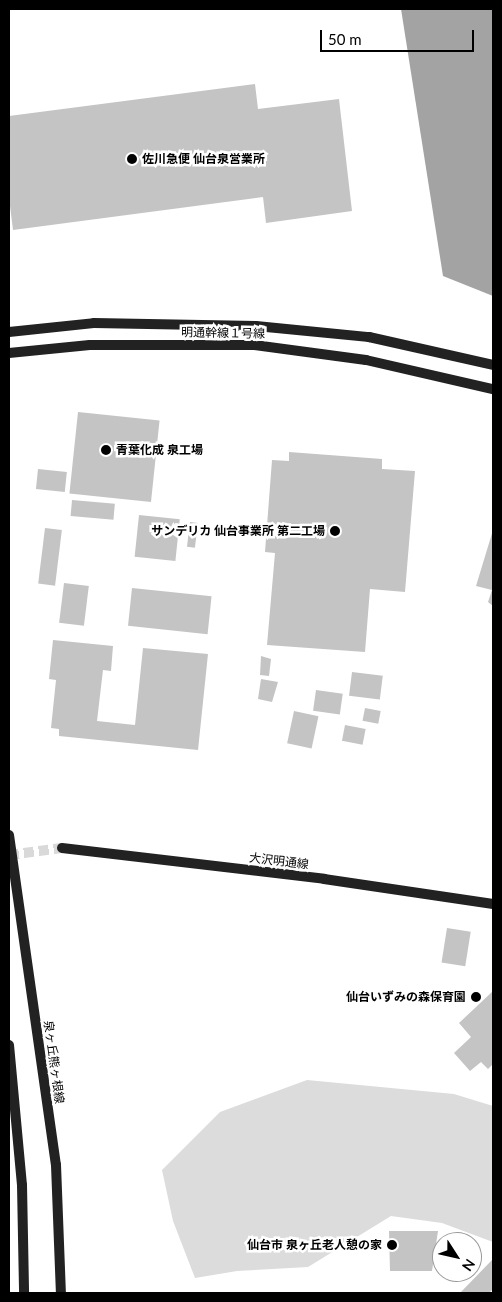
<!DOCTYPE html>
<html>
<head>
<meta charset="utf-8">
<style>
	body { margin:0 }
	#map { position:relative; width:502px; height:1302px; overflow:hidden; background:#fff; font-family:Lato,"Noto Sans JP",sans-serif }
	div>[style] { position:absolute }
	[style*='--x'] { left:calc(var(--x)*1px); top:calc(var(--y)*1px); width:calc(var(--w)*1px); rotate:calc(var(--a)*1deg) }
	.green>* { inset:0; background:#dcdcdc }
	.water>* { inset:0; background:#a3a3a3 }
	.building>* { inset:0; background:#c4c4c4; transform-origin:0 0 }
	.secondary-tunnel>* { height:10px; margin-top:-5px; transform-origin:0; background:repeating-linear-gradient(90deg,#d9d9d9 0 10px,transparent 0 15px) }
	.secondary>* { height:10px; margin:-5px; padding:0 5px; transform-origin:5px; border-radius:5px; background:#222 }
	.dots>* { width:14px; height:14px; translate:-50% -50%; box-sizing:border-box; border:2px solid #fff; border-radius:50% }
	span { translate:-50% -50%; white-space:nowrap; text-align:center; line-height:1.15; -webkit-text-stroke:5px #fff; paint-order:stroke }
	.poi-label { font-size:12px; color:#000; font-weight:700 }
	.left { translate:0 -50%; text-align:left }
	.right { translate:-100% -50%; text-align:right }
	.street-label { font-size:12px; color:#000 }
	.frame { position:absolute; inset:0; border:10px solid #000; pointer-events:none }
	.north { position:absolute; left:432px; top:1232px; width:50px; height:50px; box-sizing:border-box; background:#fff; border:1px solid #999; border-radius:50%; rotate:125deg; font-size:14px; font-weight:700; line-height:20px; text-align:center; color:#000 }
	.north::after { content:''; display:block; margin:auto; width:18px; height:22px; background:#000; clip-path:polygon(50% 0,100% 100%,50% 72%,0 100%) }
	.scale { position:absolute; left:320px; top:30px; width:154px; height:22px; box-sizing:border-box; border:2px solid #000; border-top:0; padding-left:6px; font-size:15px; line-height:18px; white-space:nowrap; color:#000; -webkit-text-stroke:4px #fff; paint-order:stroke }
</style>
</head>
<body>
<div id="map">
	<div class="green">
		<i style="clip-path:polygon(307px 1080px,454px 1094px,493px 1106px,493px 1242px,442px 1223px,391px 1216px,308px 1267px,237px 1271px,195px 1278px,173px 1221px,162px 1170px,220px 1112px)"></i>
	</div>
	<div class="water">
		<i style="clip-path:polygon(401px 9px,493px 9px,493px 296px,443px 276px)"></i>
	</div>
	<div class="building">
		<i style="clip-path:polygon(255px 84px,258px 109px,339px 99px,352px 211px,266px 223px,263px 197px,13px 230px,9px 198px,9px 116px)"></i>
		<i style="left:78px;top:412px;width:82px;height:82px;rotate:6deg"></i>
		<i style="clip-path:polygon(289px 452px,382px 459px,382px 469px,415px 471px,405px 592px,370px 589px,365px 652px,267px 645px,275px 553px,265px 552px,272px 460px,289px 461px)"></i>
		<i style="left:38px;top:469px;width:29px;height:20px;rotate:6deg"></i>
		<i style="left:72px;top:500px;width:43px;height:16px;rotate:5deg"></i>
		<i style="left:139px;top:515px;width:41px;height:42px;rotate:6deg"></i>
		<i style="left:190px;top:522px;width:8px;height:25px;rotate:7deg"></i>
		<i style="left:45px;top:528px;width:17px;height:56px;rotate:7deg"></i>
		<i style="clip-path:polygon(493px 530px,493px 606px,488px 602px,492px 590px,476px 586px)"></i>
		<i style="left:64px;top:583px;width:25px;height:40px;rotate:7deg"></i>
		<i style="left:132px;top:588px;width:80px;height:38px;rotate:6deg"></i>
		<i style="clip-path:polygon(53px 640px,113px 646px,111px 671px,103px 670px,97px 721px,135px 725px,143px 648px,208px 654px,198px 750px,59px 736px,59px 729px,51px 728px,56px 680px,49px 679px)"></i>
		<i style="clip-path:polygon(261px 656px,271px 659px,269px 676px,260px 675px)"></i>
		<i style="left:352px;top:672px;width:31px;height:24px;rotate:7deg"></i>
		<i style="clip-path:polygon(261px 679px,278px 682px,272px 702px,258px 699px)"></i>
		<i style="left:316px;top:690px;width:27px;height:21px;rotate:8deg"></i>
		<i style="left:365px;top:708px;width:16px;height:13px;rotate:11deg"></i>
		<i style="left:294px;top:711px;width:25px;height:33px;rotate:12deg"></i>
		<i style="left:345px;top:725px;width:21px;height:16px;rotate:11deg"></i>
		<i style="left:447px;top:928px;width:24px;height:35px;rotate:9deg"></i>
		<i style="clip-path:polygon(493px 991px,493px 1064px,488px 1069px,481px 1062px,470px 1071px,454px 1053px,471px 1037px,459px 1023px)"></i>
		<i style="clip-path:polygon(389px 1231px,438px 1231px,432px 1271px,390px 1271px)"></i>
		<i style="clip-path:polygon(492px 1260px,493px 1289px,489px 1293px,460px 1293px)"></i>
	</div>
	<div class="secondary-tunnel">
		<i style="--x:9;--y:855;--w:53;--a:-7.5"></i>
	</div>
	<div class="secondary">
		<i style="--x:9;--y:332;--w:85;--a:-6"></i>
		<i style="--x:94;--y:323;--w:162;--a:1.1"></i>
		<i style="--x:256;--y:326;--w:114;--a:5.6"></i>
		<i style="--x:369;--y:337;--w:127;--a:12.7"></i>
		<i style="--x:9;--y:353;--w:81;--a:-5.6"></i>
		<i style="--x:90;--y:345;--w:164;--a:0"></i>
		<i style="--x:254;--y:345;--w:113;--a:7.6"></i>
		<i style="--x:366;--y:360;--w:130;--a:12.9"></i>
		<i style="--x:9;--y:835;--w:333;--a:81.9"></i>
		<i style="--x:56;--y:1165;--w:128;--a:87.8"></i>
		<i style="--x:62;--y:848;--w:264;--a:6.7"></i>
		<i style="--x:324;--y:879;--w:171;--a:8.4"></i>
		<i style="--x:9;--y:1045;--w:141;--a:84.7"></i>
		<i style="--x:22;--y:1185;--w:108;--a:88.9"></i>
	</div>
	<div class="dots">
		<i style="left:132px;top:159px;background:#000"></i>
		<i style="left:106px;top:450px;background:#000"></i>
		<i style="left:335px;top:531px;background:#000"></i>
		<i style="left:476px;top:997px;background:#000"></i>
		<i style="left:392px;top:1245px;background:#000"></i>
	</div>
	<div class="poi-label">
		<span class="left" style="left:142px;top:159px">佐川急便 仙台泉営業所</span>
		<span class="left" style="left:116px;top:450px">青葉化成 泉工場</span>
		<span class="right" style="left:325px;top:531px">サンデリカ 仙台事業所 第二工場</span>
		<span class="right" style="left:466px;top:997px">仙台いずみの森保育園</span>
		<span class="right" style="left:382px;top:1245px">仙台市 泉ヶ丘老人憩の家</span>
	</div>
	<div class="street-label">
		<span style="left:223px;top:333px;rotate:1deg">明通幹線１号線</span>
		<span style="left:279px;top:861px;rotate:7deg">大沢明通線</span>
		<span style="left:54px;top:1062px;rotate:82deg">泉ヶ丘熊ヶ根線</span>
	</div>
	<div class="frame"></div>
	<div class="north">N</div>
	<div class="scale">50 m</div>
</div>
</body>
</html>
